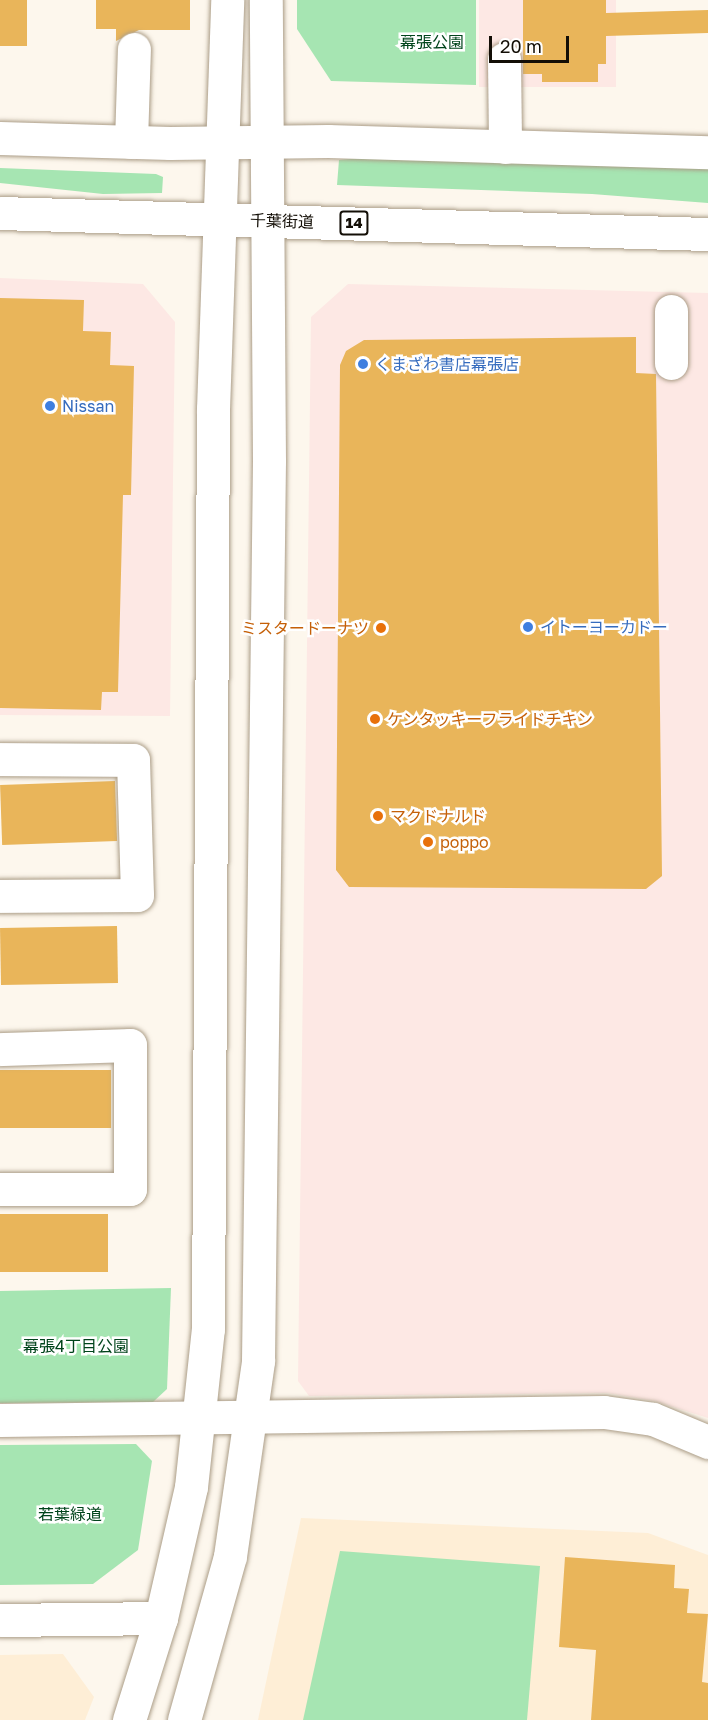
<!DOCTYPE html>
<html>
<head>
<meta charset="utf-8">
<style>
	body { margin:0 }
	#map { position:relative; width:708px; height:1720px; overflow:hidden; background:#fdf7ed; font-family:"Golos Text","Noto Sans JP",sans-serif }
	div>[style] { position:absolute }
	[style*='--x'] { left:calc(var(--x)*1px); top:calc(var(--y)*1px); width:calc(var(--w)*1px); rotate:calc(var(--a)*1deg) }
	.commercial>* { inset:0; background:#fde8e4; transform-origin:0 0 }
	.built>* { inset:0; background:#feeed6 }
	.green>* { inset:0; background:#a6e5b2 }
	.building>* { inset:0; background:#e9b55a; transform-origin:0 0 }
	.roads { filter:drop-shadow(0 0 2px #ab9d87) drop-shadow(0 0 2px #ab9d87) }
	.minor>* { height:33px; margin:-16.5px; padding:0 16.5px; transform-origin:16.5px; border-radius:16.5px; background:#fff }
	.highway>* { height:33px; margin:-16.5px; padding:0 16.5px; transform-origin:16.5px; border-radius:16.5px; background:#fff }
	.dots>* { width:16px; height:16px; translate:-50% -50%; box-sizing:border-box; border:3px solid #fff; border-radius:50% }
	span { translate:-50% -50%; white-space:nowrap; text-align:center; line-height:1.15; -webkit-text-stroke:5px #fff; paint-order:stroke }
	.shield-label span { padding:2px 4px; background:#fff; border:2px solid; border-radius:4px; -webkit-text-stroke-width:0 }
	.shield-label { font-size:15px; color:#130e06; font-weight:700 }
	.park-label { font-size:16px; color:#00441b }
	.street-label { font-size:16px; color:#130e06 }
	.shop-label { font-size:16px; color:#366cbe }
	.left { translate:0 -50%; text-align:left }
	.food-label { font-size:16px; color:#c56008 }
	.right { translate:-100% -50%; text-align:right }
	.scale { position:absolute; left:489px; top:36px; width:80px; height:27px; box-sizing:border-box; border:3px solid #130e06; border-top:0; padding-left:8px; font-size:18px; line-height:21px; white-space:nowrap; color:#130e06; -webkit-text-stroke:4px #fff; paint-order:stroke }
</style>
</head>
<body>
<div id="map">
	<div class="commercial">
		<i style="left:479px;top:0;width:137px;height:87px"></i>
		<i style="clip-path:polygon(0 278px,143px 284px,175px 322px,170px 716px,0 715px)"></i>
		<i style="clip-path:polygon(348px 284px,708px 293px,708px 1418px,654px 1401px,607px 1393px,309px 1396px,298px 1381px,311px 317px)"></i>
	</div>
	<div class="built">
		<i style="clip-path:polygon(301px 1518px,648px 1533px,708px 1555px,708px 1720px,258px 1720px)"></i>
		<i style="clip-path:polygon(63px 1654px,94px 1697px,85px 1720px,0 1720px,0 1655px)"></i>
	</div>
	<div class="green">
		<i style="clip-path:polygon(297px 0,476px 0,476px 85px,331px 81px,297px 29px)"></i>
		<i style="clip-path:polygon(708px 149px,708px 203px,592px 194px,337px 185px,339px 160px,414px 153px)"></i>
		<i style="clip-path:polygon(0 168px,156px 174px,163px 177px,162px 193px,103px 194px,0 183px)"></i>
		<i style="clip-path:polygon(171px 1288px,167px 1389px,153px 1402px,0 1403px,0 1291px)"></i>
		<i style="clip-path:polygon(136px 1444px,152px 1461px,138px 1550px,93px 1584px,0 1585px,0 1445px)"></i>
		<i style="clip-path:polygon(340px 1551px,540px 1566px,527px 1720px,303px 1720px)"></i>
	</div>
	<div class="building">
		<i style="left:0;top:0;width:27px;height:46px"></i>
		<i style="clip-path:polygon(96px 0,190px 0,190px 30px,139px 30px,116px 41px,116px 29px,96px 29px)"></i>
		<i style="clip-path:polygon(523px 0,606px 0,606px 13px,708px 10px,708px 33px,606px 36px,606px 64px,598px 64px,598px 82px,542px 82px,542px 74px,523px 74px)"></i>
		<i style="clip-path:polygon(0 298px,84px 300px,83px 331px,111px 332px,110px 365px,134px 366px,131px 495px,123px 495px,118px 692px,102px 692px,101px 710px,0 708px)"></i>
		<i style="clip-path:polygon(636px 337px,636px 373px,656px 374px,662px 876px,646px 889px,349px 887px,336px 870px,340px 365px,346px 351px,364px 340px)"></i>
		<i style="left:115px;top:781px;width:60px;height:115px;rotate:88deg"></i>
		<i style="left:117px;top:926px;width:57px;height:117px;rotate:89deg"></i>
		<i style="left:111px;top:1070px;width:58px;height:111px;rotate:90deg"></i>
		<i style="left:108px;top:1214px;width:58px;height:108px;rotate:90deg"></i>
		<i style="clip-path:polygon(565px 1557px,675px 1565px,674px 1588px,689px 1589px,687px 1613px,708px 1614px,702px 1682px,708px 1683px,708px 1720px,591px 1720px,596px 1650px,559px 1647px)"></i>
	</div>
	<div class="roads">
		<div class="minor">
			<i style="--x:504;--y:59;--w:88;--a:89.3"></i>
			<i style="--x:131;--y:142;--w:93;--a:-88.2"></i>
			<i style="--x:671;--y:311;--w:52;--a:90"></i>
			<i style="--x:0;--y:759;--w:133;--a:0.4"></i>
			<i style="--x:133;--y:760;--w:135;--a:88.3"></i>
			<i style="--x:137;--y:895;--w:137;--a:179.6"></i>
			<i style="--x:0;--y:1049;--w:130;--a:-1.8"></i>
			<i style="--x:130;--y:1045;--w:144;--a:90"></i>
			<i style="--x:130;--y:1189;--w:130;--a:180"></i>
			<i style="--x:0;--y:1420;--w:604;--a:-0.76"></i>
			<i style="--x:604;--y:1412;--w:49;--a:8.1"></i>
			<i style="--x:653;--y:1419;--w:60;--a:22.7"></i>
			<i style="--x:0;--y:1620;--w:161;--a:-0.7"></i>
			<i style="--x:129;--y:1720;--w:107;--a:-72.6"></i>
			<i style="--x:161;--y:1618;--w:134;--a:-77.1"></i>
			<i style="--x:191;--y:1487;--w:159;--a:-83.9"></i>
			<i style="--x:208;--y:1329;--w:920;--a:-89.69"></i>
			<i style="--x:213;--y:409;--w:409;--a:-88"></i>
			<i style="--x:184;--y:1720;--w:170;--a:-74.3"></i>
			<i style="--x:230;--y:1556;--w:197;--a:-81.8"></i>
			<i style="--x:258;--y:1361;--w:900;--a:-89.3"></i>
			<i style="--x:269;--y:461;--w:461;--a:-90.4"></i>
		</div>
		<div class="highway">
			<i style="--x:0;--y:138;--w:170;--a:1.7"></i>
			<i style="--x:170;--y:143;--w:158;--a:-0.7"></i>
			<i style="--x:328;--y:141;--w:380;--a:1.7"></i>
			<i style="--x:0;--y:213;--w:708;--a:1.7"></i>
		</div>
	</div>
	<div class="dots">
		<i style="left:363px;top:364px;background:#3f7fe0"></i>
		<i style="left:50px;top:406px;background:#3f7fe0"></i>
		<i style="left:528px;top:627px;background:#3f7fe0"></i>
		<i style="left:381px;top:628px;background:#e8710a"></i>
		<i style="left:375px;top:719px;background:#e8710a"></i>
		<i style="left:378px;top:816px;background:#e8710a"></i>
		<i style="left:428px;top:842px;background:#e8710a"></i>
	</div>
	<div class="shield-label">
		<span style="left:354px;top:223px">14</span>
	</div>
	<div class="park-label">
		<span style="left:432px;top:42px">幕張公園</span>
		<span style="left:76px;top:1346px">幕張4丁目公園</span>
		<span style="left:70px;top:1514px">若葉緑道</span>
	</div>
	<div class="street-label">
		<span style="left:282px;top:221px;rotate:2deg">千葉街道</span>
	</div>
	<div class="shop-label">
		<span class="left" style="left:375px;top:364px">くまざわ書店幕張店</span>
		<span class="left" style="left:62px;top:406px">Nissan</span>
		<span class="left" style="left:540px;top:627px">イトーヨーカドー</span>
	</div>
	<div class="food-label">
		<span class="right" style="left:369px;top:628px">ミスタードーナツ</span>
		<span class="left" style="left:387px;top:719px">ケンタッキーフライドチキン</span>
		<span class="left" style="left:390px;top:816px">マクドナルド</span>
		<span class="left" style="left:440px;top:842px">poppo</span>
	</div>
	<div class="scale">20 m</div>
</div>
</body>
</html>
